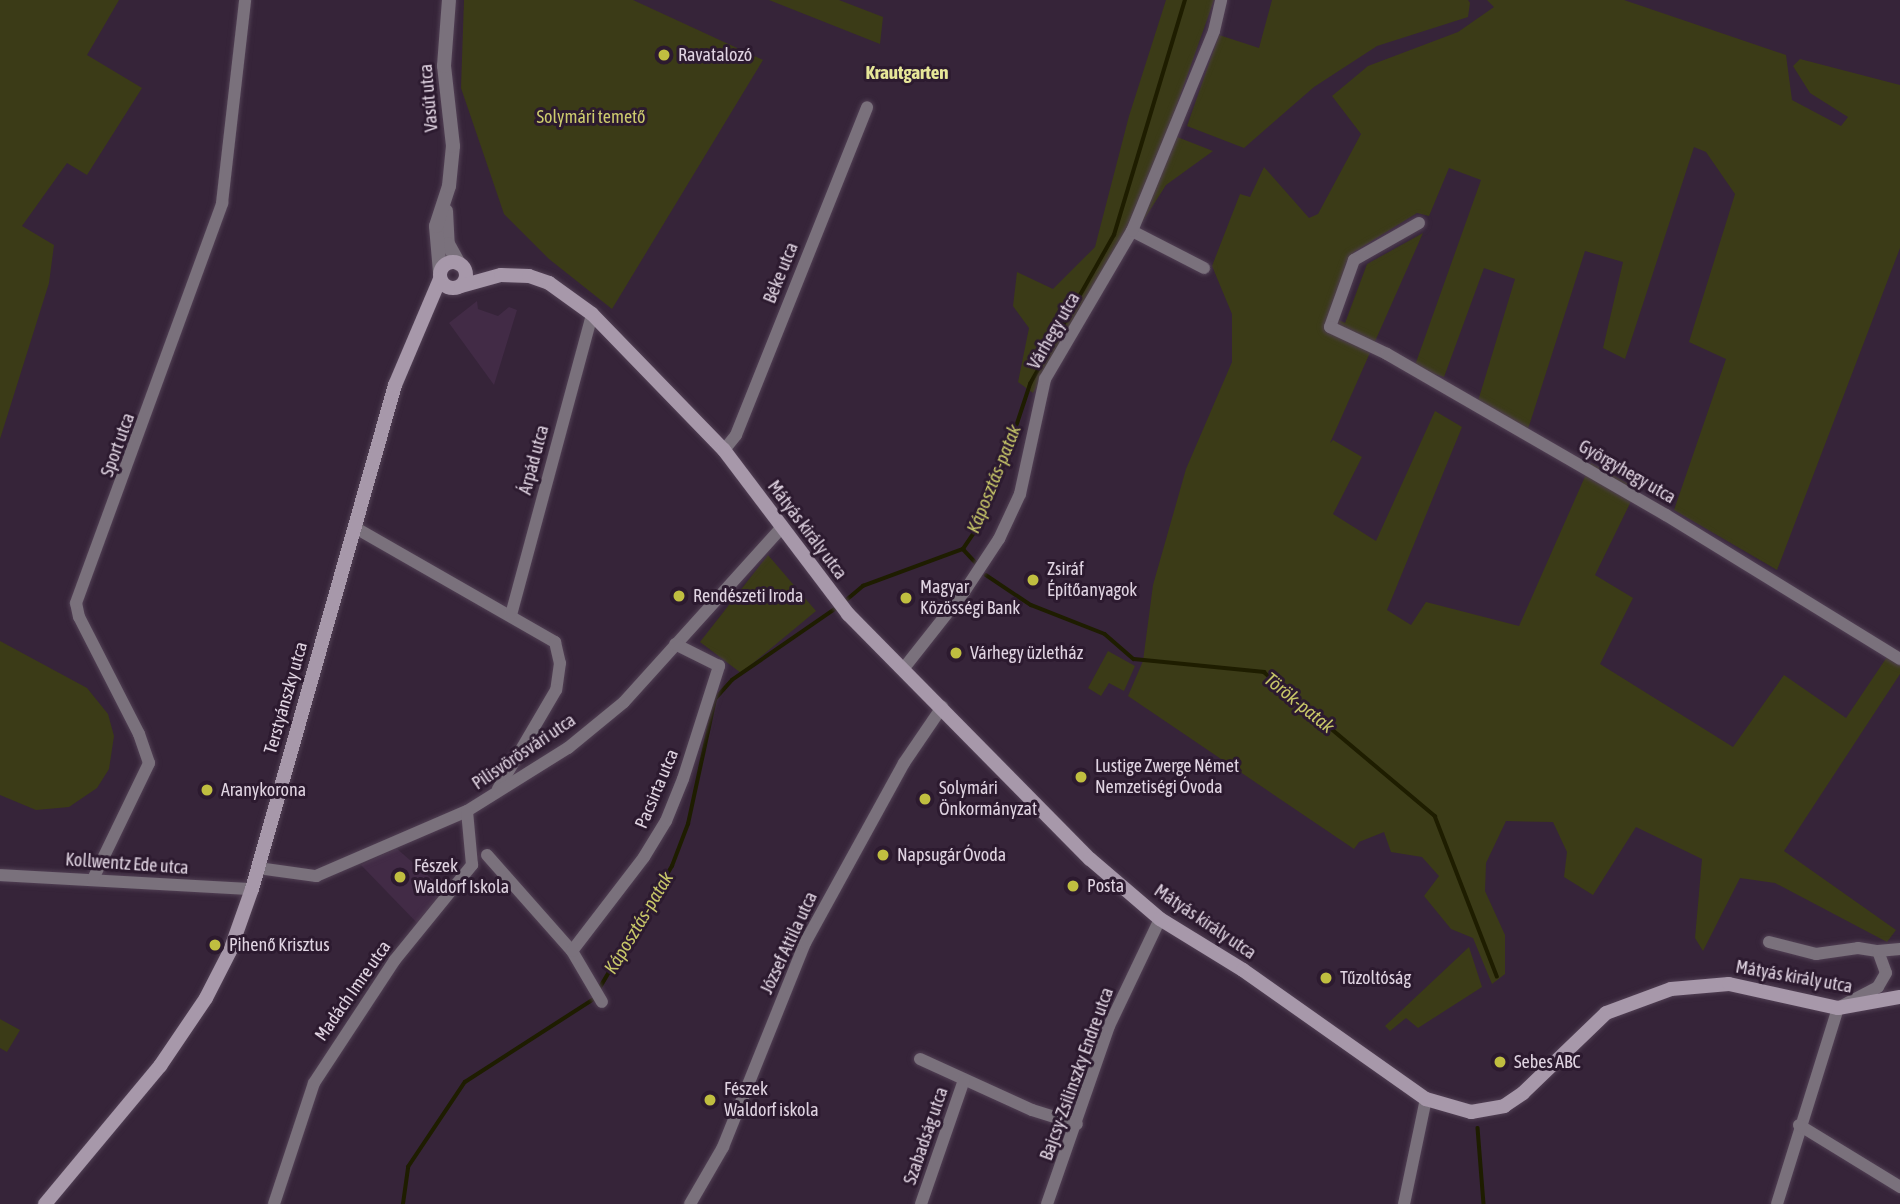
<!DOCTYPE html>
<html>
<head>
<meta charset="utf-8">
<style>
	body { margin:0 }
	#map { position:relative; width:1900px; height:1204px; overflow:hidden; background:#362439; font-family:"Asap Condensed",sans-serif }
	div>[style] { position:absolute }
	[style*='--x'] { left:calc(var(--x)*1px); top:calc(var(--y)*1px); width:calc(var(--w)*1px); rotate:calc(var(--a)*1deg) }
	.built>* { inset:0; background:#422b46 }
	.green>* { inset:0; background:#3b3b17 }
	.stream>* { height:3.5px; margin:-1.75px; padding:0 1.75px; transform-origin:1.75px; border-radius:1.75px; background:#1e1d00 }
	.roads { filter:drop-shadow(0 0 2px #514054) drop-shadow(0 0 2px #514054) }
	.minor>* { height:12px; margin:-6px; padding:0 6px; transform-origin:6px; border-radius:6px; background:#7a717c }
	.tertiary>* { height:14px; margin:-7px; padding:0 7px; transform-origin:7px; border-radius:7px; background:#7a717c }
	.secondary>* { height:14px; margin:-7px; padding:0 7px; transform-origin:7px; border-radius:7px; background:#a798aa }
	.secondary>.ring { margin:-7px; padding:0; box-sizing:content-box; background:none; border:14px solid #a798aa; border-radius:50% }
	.dots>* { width:19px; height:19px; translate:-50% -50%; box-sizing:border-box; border:4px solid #2c1a2f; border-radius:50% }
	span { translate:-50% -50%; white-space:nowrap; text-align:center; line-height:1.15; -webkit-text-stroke:6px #2c1a2f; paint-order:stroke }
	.poi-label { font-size:18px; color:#e0d4e2 }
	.left { translate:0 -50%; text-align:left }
	.street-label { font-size:18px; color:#e0d4e2 }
	.park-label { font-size:18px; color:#cccb6d }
	.neighbourhood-label { font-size:19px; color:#e7e798; font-weight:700 }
	.water-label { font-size:19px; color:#c7c668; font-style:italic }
</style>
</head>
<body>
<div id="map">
	<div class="built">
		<i style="clip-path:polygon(477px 301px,478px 309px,498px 316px,509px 307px,517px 310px,494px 385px,449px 323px)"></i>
		<i style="clip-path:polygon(396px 848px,447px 892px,418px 924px,361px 865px)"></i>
	</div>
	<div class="green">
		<i style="clip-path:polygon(0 0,119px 0,87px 55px,142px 88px,87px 175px,67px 163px,22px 226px,54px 245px,49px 283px,0 439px)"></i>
		<i style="clip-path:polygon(464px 0,633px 0,763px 60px,612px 309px,549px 259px,504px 214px,461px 88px)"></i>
		<i style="clip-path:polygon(769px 0,839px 0,883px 17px,880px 44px)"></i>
		<i style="clip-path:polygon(1166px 0,1214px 0,1167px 133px,1213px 151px,1166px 185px,1033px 393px,1018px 382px,1029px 328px,1013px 306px,1017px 272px,1053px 289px,1095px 247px,1129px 116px)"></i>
		<i style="clip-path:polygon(1272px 0,1468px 0,1470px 3px,1468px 17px,1377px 46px,1314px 87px,1244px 148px,1187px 126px,1219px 35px,1259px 48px)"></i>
		<i style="clip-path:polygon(1487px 0,1624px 0,1786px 55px,1792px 100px,1841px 126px,1848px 117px,1810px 93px,1793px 66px,1800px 59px,1900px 85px,1900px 248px,1777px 570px,1674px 510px,1726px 359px,1689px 342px,1735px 194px,1706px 152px,1694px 147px,1625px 359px,1603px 348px,1623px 262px,1585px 251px,1528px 429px,1478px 401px,1515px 279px,1484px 268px,1444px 377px,1414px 368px,1481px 180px,1449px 168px,1429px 216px,1417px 213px,1354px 252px,1346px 263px,1333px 317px,1345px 323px,1367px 264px,1423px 233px,1330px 443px,1333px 440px,1362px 457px,1333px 514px,1376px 541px,1435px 411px,1462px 427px,1387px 610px,1411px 625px,1426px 602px,1519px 626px,1591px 463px,1637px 489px,1595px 575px,1633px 598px,1600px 664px,1733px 747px,1784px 675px,1846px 718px,1887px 657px,1900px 665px,1900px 674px,1784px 851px,1896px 930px,1887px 942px,1775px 883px,1740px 878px,1703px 951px,1695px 938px,1702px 859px,1636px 827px,1593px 895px,1564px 877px,1567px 852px,1553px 822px,1506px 821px,1486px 863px,1485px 891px,1505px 935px,1505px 974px,1492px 984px,1473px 938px,1451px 929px,1424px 896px,1439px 876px,1422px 857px,1391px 852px,1384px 832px,1359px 842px,1354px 849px,1128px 696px,1143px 661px,1153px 585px,1186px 469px,1232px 362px,1232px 314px,1212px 266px,1240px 194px,1250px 197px,1264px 167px,1309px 218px,1318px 214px,1361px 134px,1332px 96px,1368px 66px,1458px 32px,1494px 7px)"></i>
		<i style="clip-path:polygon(768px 555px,816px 611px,741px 673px,700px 642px)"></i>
		<i style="clip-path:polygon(0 641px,87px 688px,108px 714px,114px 736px,109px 769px,97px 788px,69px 807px,36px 810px,0 795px)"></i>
		<i style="clip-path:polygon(1108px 651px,1135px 666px,1124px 691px,1109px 683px,1101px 696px,1088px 688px)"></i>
		<i style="clip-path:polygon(1469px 947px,1482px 987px,1418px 1028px,1406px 1018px,1390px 1031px,1385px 1026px)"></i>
		<i style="clip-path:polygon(0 1019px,20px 1030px,7px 1052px,0 1048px)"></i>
	</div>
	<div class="stream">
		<i style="--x:963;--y:549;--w:18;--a:47"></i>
		<i style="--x:986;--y:575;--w:54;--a:33.7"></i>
		<i style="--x:1031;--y:605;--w:79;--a:21.4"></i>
		<i style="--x:1105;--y:634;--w:38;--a:41"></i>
		<i style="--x:1134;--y:659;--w:131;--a:5.7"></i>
		<i style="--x:1264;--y:672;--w:224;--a:40.1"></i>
		<i style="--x:1435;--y:816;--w:172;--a:68.8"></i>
		<i style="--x:844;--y:602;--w:25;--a:-40"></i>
		<i style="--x:863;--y:586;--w:107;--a:-20.3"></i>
		<i style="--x:963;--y:549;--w:18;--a:-56"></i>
		<i style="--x:973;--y:534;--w:62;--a:-65.1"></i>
		<i style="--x:999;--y:478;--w:99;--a:-71.7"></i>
		<i style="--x:1030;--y:384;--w:171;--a:-60.6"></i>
		<i style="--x:1114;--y:235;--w:245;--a:-73.2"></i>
		<i style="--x:599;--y:989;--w:143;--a:-59.3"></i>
		<i style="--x:672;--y:866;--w:45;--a:-69.1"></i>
		<i style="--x:688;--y:824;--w:128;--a:-77.8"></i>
		<i style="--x:715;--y:699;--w:25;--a:-48"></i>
		<i style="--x:732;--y:680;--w:129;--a:-34.6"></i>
		<i style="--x:1478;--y:1128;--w:76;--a:85.5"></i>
		<i style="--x:403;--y:1204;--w:37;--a:-82"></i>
		<i style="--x:408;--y:1167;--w:102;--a:-56.2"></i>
		<i style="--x:465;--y:1082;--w:153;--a:-32.8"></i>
	</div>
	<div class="roads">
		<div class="minor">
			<i style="--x:1419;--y:223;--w:75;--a:150.4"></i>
			<i style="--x:1354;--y:260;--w:71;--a:109.7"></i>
			<i style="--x:1330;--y:327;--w:63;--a:25.3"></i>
			<i style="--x:1387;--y:354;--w:322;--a:30"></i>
			<i style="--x:1666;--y:515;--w:275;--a:31.6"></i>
			<i style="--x:1132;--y:231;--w:81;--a:27.2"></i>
			<i style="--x:724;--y:450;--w:19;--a:-51"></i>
			<i style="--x:736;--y:435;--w:353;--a:-68.2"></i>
			<i style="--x:354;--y:527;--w:232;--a:29.8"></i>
			<i style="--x:555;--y:642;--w:22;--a:77"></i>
			<i style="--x:560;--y:663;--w:27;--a:98"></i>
			<i style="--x:556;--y:690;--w:115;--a:120.4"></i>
			<i style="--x:511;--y:615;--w:312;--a:-74.9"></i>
			<i style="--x:904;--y:668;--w:97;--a:-51.7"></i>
			<i style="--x:964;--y:592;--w:64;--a:-56.6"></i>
			<i style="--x:999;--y:539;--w:50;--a:-65"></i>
			<i style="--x:1020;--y:494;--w:118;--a:-77.7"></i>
			<i style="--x:1045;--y:379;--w:172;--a:-59.6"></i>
			<i style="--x:1132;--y:231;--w:216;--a:-67.7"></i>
			<i style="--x:1214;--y:31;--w:32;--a:-77"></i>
			<i style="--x:487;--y:855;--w:128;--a:48.5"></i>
			<i style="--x:572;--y:951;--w:59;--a:59.5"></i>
			<i style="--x:258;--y:868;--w:59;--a:7.9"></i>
			<i style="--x:316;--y:876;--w:164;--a:-23.3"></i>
			<i style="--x:467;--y:811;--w:119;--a:-32"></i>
			<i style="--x:568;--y:748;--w:72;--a:-39.4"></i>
			<i style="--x:624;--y:702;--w:234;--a:-47.9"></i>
			<i style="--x:0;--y:875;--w:252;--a:3.2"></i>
			<i style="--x:93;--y:879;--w:129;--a:-64.2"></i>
			<i style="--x:149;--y:763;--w:31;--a:-109"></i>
			<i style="--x:139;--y:734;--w:131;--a:-117.1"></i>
			<i style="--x:79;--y:617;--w:14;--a:-102"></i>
			<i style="--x:76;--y:603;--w:426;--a:-69.9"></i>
			<i style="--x:222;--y:203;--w:204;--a:-83.5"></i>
			<i style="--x:1769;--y:942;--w:49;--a:14.3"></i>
			<i style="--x:1816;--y:954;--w:42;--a:-8.1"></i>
			<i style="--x:1858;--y:948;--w:20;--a:9"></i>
			<i style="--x:1878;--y:951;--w:23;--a:70"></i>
			<i style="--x:1886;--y:973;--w:16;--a:120"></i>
			<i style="--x:1878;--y:987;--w:45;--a:152.3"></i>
			<i style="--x:1838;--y:1008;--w:205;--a:107.3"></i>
			<i style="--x:572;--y:951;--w:118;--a:-52.5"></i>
			<i style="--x:644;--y:857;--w:42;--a:-58.6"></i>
			<i style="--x:666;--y:821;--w:45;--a:-68"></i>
			<i style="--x:683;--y:779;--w:119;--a:-72.3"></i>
			<i style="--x:719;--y:666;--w:49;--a:-153.4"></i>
			<i style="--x:1878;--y:951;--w:22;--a:-5"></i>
			<i style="--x:920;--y:1059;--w:123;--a:24.5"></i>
			<i style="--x:1032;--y:1110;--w:47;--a:17.3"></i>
			<i style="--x:1799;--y:1125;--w:119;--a:31.5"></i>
			<i style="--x:274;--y:1204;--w:127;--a:-71.7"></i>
			<i style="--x:314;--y:1083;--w:146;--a:-56.7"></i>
			<i style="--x:394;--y:961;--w:124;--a:-50.9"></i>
			<i style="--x:472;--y:865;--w:54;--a:-95.3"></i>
			<i style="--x:690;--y:1204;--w:66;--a:-59.9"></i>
			<i style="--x:723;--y:1147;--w:220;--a:-68.1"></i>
			<i style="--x:805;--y:943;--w:205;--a:-61.2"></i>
			<i style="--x:904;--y:763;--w:68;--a:-55.8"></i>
			<i style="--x:921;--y:1204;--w:131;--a:-70.9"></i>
			<i style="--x:1047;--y:1204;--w:188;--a:-70.8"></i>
			<i style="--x:1109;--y:1026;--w:119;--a:-64.5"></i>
			<i style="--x:1404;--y:1204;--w:107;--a:-78.2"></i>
		</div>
		<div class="tertiary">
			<i style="--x:446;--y:211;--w:33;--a:87"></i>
			<i style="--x:448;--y:244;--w:23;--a:61"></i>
			<i style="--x:440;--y:272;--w:46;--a:-95"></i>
			<i style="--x:436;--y:226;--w:42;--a:-72"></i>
			<i style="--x:449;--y:186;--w:40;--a:-84.3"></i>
			<i style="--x:453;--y:146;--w:81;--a:-96.4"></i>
			<i style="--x:444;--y:66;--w:66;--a:-85.7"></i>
		</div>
		<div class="secondary">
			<i class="ring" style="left:440px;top:262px;width:12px;height:12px"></i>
			<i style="--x:461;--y:286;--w:41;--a:-15.4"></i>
			<i style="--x:501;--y:275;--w:28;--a:2"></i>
			<i style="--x:529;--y:276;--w:21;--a:19"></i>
			<i style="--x:549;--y:283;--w:53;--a:35.8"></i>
			<i style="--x:592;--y:314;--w:190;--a:45.9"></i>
			<i style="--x:724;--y:450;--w:206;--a:52.9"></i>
			<i style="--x:848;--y:614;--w:344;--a:45.4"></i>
			<i style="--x:1090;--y:859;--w:92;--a:40.6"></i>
			<i style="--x:1160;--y:919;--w:97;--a:31.6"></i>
			<i style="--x:1243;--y:970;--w:224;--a:35.2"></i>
			<i style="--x:1426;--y:1099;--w:47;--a:16.1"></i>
			<i style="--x:1471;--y:1112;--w:34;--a:-10"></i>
			<i style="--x:1504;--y:1106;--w:23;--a:-34"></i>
			<i style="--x:1523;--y:1093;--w:115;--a:-43.9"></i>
			<i style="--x:1606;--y:1013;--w:69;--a:-20.3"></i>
			<i style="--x:1671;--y:989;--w:58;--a:-4.9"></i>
			<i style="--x:1729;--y:984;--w:112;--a:12.4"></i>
			<i style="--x:1838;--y:1008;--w:63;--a:-10.1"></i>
			<i style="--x:45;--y:1204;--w:180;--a:-50.2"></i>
			<i style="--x:160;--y:1066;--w:82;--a:-55.9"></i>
			<i style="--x:206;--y:998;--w:53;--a:-62.9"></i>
			<i style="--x:230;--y:951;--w:66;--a:-70.5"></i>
			<i style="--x:252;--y:889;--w:524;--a:-74.16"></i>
			<i style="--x:395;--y:385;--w:115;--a:-67"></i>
		</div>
	</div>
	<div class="dots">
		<i style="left:664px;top:55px;background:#c0be40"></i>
		<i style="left:1033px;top:580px;background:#c0be40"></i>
		<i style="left:679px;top:596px;background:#c0be40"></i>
		<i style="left:906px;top:598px;background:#c0be40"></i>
		<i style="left:956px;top:653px;background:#c0be40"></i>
		<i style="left:1081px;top:777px;background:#c0be40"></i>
		<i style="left:207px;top:790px;background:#c0be40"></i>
		<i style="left:925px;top:799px;background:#c0be40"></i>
		<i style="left:883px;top:855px;background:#c0be40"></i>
		<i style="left:400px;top:877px;background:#c0be40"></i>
		<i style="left:1073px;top:886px;background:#c0be40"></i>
		<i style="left:215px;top:945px;background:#c0be40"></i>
		<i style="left:1326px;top:978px;background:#c0be40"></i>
		<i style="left:1500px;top:1062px;background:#c0be40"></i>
		<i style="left:710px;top:1100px;background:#c0be40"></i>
	</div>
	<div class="poi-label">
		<span class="left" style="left:678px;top:55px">Ravatalozó</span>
		<span class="left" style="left:1047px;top:580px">Zsiráf<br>Építőanyagok</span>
		<span class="left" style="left:920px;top:598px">Magyar<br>Közösségi Bank</span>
		<span class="left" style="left:693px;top:596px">Rendészeti Iroda</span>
		<span class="left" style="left:970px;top:653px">Várhegy üzletház</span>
		<span class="left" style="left:1095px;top:777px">Lustige Zwerge Német<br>Nemzetiségi Óvoda</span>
		<span class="left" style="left:939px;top:799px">Solymári<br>Önkormányzat</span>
		<span class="left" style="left:221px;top:790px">Aranykorona</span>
		<span class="left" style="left:897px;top:855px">Napsugár Óvoda</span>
		<span class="left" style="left:414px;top:877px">Fészek<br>Waldorf Iskola</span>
		<span class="left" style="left:1087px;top:886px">Posta</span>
		<span class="left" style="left:229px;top:945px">Pihenő Krisztus</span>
		<span class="left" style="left:1340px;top:978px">Tűzoltóság</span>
		<span class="left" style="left:1514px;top:1062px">Sebes ABC</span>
		<span class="left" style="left:724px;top:1100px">Fészek<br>Waldorf iskola</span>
	</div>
	<div class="street-label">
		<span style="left:429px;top:98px;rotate:-95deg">Vasút utca</span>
		<span style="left:781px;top:273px;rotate:-68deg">Béke utca</span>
		<span style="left:1054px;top:331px;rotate:-60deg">Várhegy utca</span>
		<span style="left:118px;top:445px;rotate:-70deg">Sport utca</span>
		<span style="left:534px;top:460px;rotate:-75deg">Árpád utca</span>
		<span style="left:1627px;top:472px;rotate:30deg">Györgyhegy utca</span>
		<span style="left:807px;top:530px;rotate:53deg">Mátyás király utca</span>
		<span style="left:286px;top:698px;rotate:-74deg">Terstyánszky utca</span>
		<span style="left:524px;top:752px;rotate:-34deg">Pilisvörösvári utca</span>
		<span style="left:657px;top:789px;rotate:-67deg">Pacsirta utca</span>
		<span style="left:127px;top:864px;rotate:4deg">Kollwentz Ede utca</span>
		<span style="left:1205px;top:922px;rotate:34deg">Mátyás király utca</span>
		<span style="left:789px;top:943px;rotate:-65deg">József Attila utca</span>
		<span style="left:1794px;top:977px;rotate:10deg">Mátyás király utca</span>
		<span style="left:353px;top:991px;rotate:-55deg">Madách Imre utca</span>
		<span style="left:1077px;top:1074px;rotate:-70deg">Bajcsy-Zsilinszky Endre utca</span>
		<span style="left:926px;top:1136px;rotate:-71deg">Szabadság utca</span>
	</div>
	<div class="park-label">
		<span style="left:591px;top:117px">Solymári temető</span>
	</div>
	<div class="neighbourhood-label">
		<span style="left:907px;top:73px">Krautgarten</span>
	</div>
	<div class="water-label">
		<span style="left:994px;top:479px;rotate:-68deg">Káposztás-patak</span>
		<span style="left:1299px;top:703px;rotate:39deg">Török-patak</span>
		<span style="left:639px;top:923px;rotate:-59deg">Káposztás-patak</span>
	</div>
</div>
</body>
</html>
